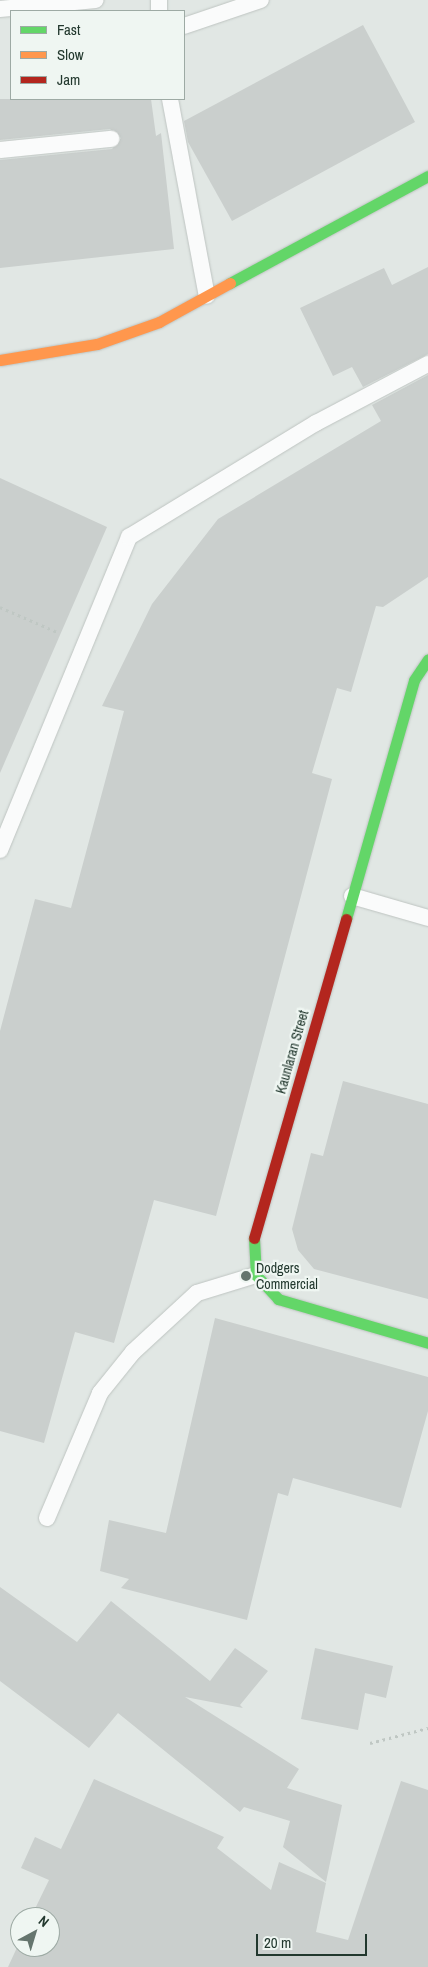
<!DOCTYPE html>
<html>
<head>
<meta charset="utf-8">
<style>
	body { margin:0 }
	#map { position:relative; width:428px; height:1967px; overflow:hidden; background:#e1e7e4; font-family:"Archivo Narrow",sans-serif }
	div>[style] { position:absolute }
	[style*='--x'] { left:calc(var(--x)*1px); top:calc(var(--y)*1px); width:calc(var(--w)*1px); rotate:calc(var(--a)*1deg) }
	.building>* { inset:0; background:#cacfcd }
	.path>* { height:3px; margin-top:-1.5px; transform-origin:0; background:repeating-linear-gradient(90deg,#bfc7c3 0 2.5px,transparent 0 6.5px) }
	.roads { filter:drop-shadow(0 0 1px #bec4c1) drop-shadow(0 0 1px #bec4c1) }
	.lane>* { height:16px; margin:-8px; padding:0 8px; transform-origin:8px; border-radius:8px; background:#fafbfb }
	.fast>* { height:11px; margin:-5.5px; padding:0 5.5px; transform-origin:5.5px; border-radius:5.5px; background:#63d668 }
	.slow>* { height:11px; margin:-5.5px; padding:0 5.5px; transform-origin:5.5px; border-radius:5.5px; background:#ff974d }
	.jam>* { height:11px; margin:-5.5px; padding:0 5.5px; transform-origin:5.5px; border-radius:5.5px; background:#b3261e }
	.dots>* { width:14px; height:14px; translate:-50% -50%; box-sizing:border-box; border:2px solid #eff6f2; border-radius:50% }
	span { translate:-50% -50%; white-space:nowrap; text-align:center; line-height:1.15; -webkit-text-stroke:4.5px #eff6f2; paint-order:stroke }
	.street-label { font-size:14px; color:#22382e }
	.poi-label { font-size:14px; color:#22382e }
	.left { translate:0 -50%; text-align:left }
	.legend { position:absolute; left:10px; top:10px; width:175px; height:90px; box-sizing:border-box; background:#eff6f2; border:1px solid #9daaa4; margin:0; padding:6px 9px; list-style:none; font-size:15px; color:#22382e }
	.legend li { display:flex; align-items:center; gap:10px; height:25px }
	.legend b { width:25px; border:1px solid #9daaa4 }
	.north { position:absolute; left:10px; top:1907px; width:50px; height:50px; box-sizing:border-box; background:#eff6f2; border:1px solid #9daaa4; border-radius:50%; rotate:39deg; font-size:14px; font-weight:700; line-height:20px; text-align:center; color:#22382e }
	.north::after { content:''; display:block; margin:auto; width:18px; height:22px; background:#65756e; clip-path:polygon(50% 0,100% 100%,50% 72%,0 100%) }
	.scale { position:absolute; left:256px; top:1934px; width:111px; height:22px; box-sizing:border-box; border:2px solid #22382e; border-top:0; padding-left:6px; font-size:15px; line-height:18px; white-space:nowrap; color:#22382e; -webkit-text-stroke:4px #eff6f2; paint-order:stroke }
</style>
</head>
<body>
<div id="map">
	<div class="building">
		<i style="clip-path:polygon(363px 25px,415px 122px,232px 221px,188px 142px,184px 121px)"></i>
		<i style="clip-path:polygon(0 99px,151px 99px,156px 136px,161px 133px,174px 249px,0 268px,0 160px,112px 149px,121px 138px,110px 129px,0 140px)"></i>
		<i style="clip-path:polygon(428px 267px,428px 354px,363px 387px,352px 367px,333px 376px,300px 308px,384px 268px,392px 285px)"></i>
		<i style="clip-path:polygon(428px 375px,428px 577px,383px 607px,376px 606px,351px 692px,337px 688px,312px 773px,332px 779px,216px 1216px,154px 1200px,114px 1343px,75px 1332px,44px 1443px,0 1431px,0 1031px,35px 899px,71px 908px,124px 711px,102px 706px,152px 604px,218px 519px,381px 421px,372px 405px)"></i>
		<i style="clip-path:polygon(0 478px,107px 527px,0 773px)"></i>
		<i style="clip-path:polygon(343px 1081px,428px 1104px,428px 1299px,314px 1269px,298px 1250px,292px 1229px,311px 1153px,323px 1156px)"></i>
		<i style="clip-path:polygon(215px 1318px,428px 1377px,428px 1411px,401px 1508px,293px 1478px,288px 1496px,278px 1493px,247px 1620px,121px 1588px,129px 1579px,100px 1571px,109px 1520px,166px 1533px)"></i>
		<i style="clip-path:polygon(0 1587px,77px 1642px,111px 1601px,210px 1681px,235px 1648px,268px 1671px,240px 1705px,243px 1708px,185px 1697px,299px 1769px,287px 1788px,342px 1805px,326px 1882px,283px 1847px,290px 1821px,244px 1807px,240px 1812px,118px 1713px,89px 1748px,0 1681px)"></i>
		<i style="clip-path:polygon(315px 1648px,393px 1666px,386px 1698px,365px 1693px,358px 1730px,301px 1719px)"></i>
		<i style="clip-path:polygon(94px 1779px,224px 1837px,217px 1848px,271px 1890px,279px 1862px,326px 1883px,316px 1932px,348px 1940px,401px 1781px,428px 1790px,428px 1967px,8px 1967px,20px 1941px,20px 1947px,50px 1947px,50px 1917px,31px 1917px,49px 1880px,21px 1868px,35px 1837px,61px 1849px)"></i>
	</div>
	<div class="path">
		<i style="--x:0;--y:607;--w:62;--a:23.7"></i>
		<i style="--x:370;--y:1743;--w:60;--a:-14.5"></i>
	</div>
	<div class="roads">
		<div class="lane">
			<i style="--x:159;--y:0;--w:11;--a:90"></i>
			<i style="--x:0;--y:9;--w:96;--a:-5.4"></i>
			<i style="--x:184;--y:26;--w:81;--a:-18.7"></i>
			<i style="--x:170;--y:99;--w:200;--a:79.4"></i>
			<i style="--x:0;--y:150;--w:112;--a:-5.7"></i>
			<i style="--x:0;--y:850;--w:339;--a:-67.6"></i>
			<i style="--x:129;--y:537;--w:219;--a:-31.4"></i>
			<i style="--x:316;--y:423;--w:127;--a:-27.8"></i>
			<i style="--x:352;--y:896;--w:79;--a:16.1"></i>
			<i style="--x:47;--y:1518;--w:136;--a:-67"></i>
			<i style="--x:100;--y:1393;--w:53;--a:-51.2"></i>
			<i style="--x:133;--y:1352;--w:87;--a:-42.7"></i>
			<i style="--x:197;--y:1293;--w:62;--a:-17"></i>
		</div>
		<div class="fast">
			<i style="--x:230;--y:283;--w:225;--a:-28.4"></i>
			<i style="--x:346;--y:919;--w:248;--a:-74.1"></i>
			<i style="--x:414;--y:680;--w:25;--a:-56"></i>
			<i style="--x:254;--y:1238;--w:37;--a:87"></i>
			<i style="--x:256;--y:1275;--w:33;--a:47"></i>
			<i style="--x:278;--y:1299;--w:156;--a:16.3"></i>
		</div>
		<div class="slow">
			<i style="--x:0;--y:360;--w:98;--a:-9.4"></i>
			<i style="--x:97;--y:344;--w:66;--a:-19.5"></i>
			<i style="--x:159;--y:322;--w:81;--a:-28.8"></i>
		</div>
		<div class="jam">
			<i style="--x:254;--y:1238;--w:332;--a:-73.9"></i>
		</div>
	</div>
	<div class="dots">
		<i style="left:246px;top:1276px;background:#65756e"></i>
	</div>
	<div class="street-label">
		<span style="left:292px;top:1052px;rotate:-74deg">Kaunlaran Street</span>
	</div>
	<div class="poi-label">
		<span class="left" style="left:256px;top:1276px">Dodgers<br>Commercial</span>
	</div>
	<ul class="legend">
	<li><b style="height:6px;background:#63d668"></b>Fast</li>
	<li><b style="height:6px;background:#ff974d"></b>Slow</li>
	<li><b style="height:6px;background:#b3261e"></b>Jam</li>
	</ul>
	<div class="north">N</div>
	<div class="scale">20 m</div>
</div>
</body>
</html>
